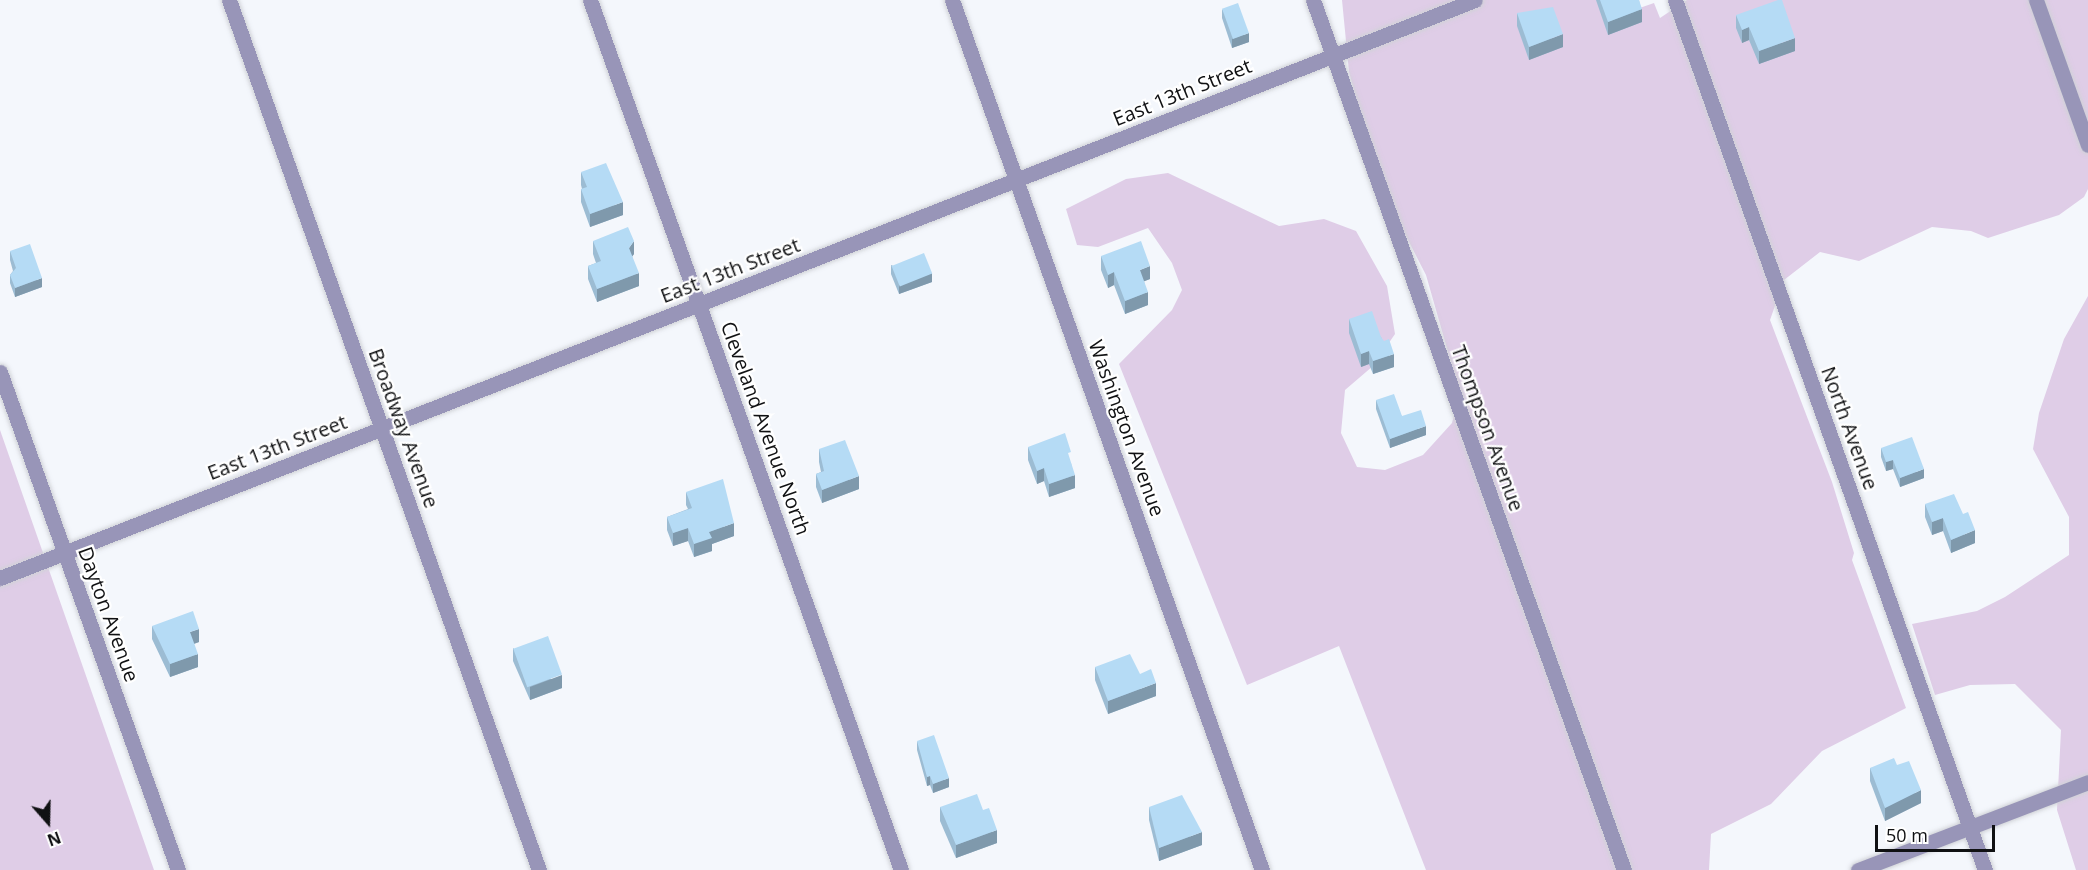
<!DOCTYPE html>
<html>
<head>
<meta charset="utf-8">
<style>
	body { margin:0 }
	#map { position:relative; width:2088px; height:870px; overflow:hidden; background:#f4f7fc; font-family:"Open Sans",sans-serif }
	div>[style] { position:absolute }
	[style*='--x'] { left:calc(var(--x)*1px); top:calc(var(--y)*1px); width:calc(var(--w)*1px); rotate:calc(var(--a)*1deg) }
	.green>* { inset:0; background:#dfcde7 }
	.roads { filter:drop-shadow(0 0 2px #d0d2d7) drop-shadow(0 0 2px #d0d2d7) }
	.street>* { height:15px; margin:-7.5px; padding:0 7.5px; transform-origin:7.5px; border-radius:7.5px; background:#9895b8 }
	.wall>* { inset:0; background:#9cbcd3 }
	.shaded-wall>* { inset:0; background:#7f99ac }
	.building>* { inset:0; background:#b5dbf5; transform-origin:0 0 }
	span { translate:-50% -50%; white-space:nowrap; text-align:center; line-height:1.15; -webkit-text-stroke:4.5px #fff; paint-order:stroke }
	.street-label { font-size:20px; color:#101113 }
	.north { position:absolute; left:18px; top:792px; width:60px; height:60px; -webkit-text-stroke:4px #fff; paint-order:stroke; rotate:160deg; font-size:16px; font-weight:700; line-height:24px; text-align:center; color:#101113 }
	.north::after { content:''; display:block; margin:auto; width:21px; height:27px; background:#101113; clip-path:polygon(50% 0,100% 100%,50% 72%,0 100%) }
	.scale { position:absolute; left:1875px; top:825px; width:120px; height:27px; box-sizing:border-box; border:3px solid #101113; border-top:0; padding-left:8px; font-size:18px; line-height:21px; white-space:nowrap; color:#101113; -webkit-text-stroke:4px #fff; paint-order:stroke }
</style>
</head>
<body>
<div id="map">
	<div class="green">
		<i style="clip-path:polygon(1342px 0,1615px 0,1631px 11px,1654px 3px,1660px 18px,1687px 0,2088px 0,2088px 189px,2084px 197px,2059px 215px,1988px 238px,1971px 231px,1932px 227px,1859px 261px,1820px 252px,1784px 280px,1770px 320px,1832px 482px,1854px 553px,1852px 560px,1906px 708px,1822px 751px,1771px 804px,1711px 834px,1709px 870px,1426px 870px,1339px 646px,1247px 685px,1119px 364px,1172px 310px,1182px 290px,1172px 263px,1148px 228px,1098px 247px,1077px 245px,1066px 209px,1126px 179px,1168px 173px,1279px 226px,1324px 219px,1356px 231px,1387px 286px,1395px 334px,1373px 366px,1345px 390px,1341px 433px,1357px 467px,1385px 470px,1423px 455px,1452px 423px,1460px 394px,1426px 275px,1390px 205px,1365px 131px,1349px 72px)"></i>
		<i style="clip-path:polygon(2088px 296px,2088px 870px,2076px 870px,2057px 810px,2061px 730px,2015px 684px,1970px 685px,1935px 695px,1912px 624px,1977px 611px,2005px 597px,2069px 555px,2069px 517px,2033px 449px,2039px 413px,2064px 339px)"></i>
		<i style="clip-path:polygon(0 430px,154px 870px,0 870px)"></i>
	</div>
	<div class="roads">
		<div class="street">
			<i style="--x:229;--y:0;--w:924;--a:70.39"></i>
			<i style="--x:590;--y:0;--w:924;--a:70.33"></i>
			<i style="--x:952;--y:0;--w:924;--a:70.39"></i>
			<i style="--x:1313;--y:0;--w:924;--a:70.33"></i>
			<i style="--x:1675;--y:0;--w:924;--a:70.39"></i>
			<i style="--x:2036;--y:0;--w:154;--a:70.3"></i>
			<i style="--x:0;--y:372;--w:529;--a:70.33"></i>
			<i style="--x:0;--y:578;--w:1584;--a:-21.4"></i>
			<i style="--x:1858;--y:870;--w:246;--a:-20.9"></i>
		</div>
	</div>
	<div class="wall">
		<i style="clip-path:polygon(1596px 0,1639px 0,1642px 22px,1608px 35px)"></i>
		<i style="clip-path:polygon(1222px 9px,1249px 42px,1232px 48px,1222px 18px)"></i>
		<i style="clip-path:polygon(1517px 13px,1563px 47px,1529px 60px,1517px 26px)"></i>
		<i style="clip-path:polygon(1736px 15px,1795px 51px,1759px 64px,1749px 40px,1742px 43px,1736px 28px)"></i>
		<i style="clip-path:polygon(581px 172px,623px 215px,590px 227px,581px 202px,581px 189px,582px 189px,581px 185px)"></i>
		<i style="clip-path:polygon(593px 241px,634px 254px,632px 256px,639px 286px,597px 302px,588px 279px,588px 266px,596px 263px,593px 254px)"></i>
		<i style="clip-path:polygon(10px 251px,42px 287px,15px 297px,10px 283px,10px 275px,13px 271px,10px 260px)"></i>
		<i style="clip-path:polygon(1101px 256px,1150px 279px,1144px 281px,1148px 305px,1125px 314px,1114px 285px,1108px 288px,1101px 270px)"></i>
		<i style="clip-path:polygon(891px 265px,932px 282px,899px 294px,891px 274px)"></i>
		<i style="clip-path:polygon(1349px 319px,1381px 337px,1394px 367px,1373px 374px,1369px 364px,1361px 367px,1349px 333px)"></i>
		<i style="clip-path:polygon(1376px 400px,1402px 416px,1426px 435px,1390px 448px,1376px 409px)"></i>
		<i style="clip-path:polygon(1028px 447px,1071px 463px,1075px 488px,1049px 497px,1044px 481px,1037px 484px,1028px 460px)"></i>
		<i style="clip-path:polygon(1881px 448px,1924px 478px,1900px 487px,1893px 469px,1886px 471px,1881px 457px)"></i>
		<i style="clip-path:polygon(819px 449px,859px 489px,822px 503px,816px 487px,816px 474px,821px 472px,819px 462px)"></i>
		<i style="clip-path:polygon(686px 492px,734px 536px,712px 544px,712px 551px,694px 557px,688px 541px,673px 546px,667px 530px,667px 517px,688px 509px,686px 505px)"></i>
		<i style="clip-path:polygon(1925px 504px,1975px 543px,1951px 553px,1943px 531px,1932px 535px,1925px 517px)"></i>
		<i style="clip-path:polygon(152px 626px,199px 642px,194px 644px,198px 667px,170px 677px,152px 639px)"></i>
		<i style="clip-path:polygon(513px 648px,562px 688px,530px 700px,513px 661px)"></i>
		<i style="clip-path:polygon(1095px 667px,1156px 696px,1108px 714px,1095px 680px)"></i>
		<i style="clip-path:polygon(917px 741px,949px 787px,933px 793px,930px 785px,927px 786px,917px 750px)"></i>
		<i style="clip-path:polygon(1897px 765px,1921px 803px,1885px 821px,1870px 781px,1870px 768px)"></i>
		<i style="clip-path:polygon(940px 807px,983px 810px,997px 843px,956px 858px,940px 821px)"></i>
		<i style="clip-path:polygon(1149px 807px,1202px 845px,1159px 861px,1149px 820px)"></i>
	</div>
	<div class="shaded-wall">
		<i style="clip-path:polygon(1642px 9px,1642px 22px,1608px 35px,1608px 22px)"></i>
		<i style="clip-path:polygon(1749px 27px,1749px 40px,1742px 43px,1742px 30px)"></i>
		<i style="clip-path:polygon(1249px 33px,1249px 42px,1232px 48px,1232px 39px)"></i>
		<i style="clip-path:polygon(1563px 34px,1563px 47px,1529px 60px,1529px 47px)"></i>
		<i style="clip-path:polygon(1795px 38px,1795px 51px,1759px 64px,1759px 51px)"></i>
		<i style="clip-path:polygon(623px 202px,623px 215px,590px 227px,590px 214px)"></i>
		<i style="clip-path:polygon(634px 241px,634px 254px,629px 261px,629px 248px)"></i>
		<i style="clip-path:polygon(1150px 266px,1150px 279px,1140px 283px,1140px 270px)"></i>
		<i style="clip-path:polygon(1114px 272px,1114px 285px,1108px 288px,1108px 275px)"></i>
		<i style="clip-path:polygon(639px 273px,639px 286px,597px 302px,597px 289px)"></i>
		<i style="clip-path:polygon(932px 273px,932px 282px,899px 294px,899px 285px)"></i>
		<i style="clip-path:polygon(42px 278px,42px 287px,15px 297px,15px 288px)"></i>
		<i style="clip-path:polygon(1148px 292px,1148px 305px,1125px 314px,1125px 301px)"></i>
		<i style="clip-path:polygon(1369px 351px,1369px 364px,1361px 367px,1361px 354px)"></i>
		<i style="clip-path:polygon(1394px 354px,1394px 367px,1373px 374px,1373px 361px)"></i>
		<i style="clip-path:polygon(1426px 426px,1426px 435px,1390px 448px,1390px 439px)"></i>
		<i style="clip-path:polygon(1893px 460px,1893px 469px,1886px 471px,1886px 462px)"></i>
		<i style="clip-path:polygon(1044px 468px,1044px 481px,1037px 484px,1037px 471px)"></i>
		<i style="clip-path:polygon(1924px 469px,1924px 478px,1900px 487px,1900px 478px)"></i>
		<i style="clip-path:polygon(1075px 475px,1075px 488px,1049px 497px,1049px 484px)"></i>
		<i style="clip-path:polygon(859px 476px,859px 489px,822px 503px,822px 490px)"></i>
		<i style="clip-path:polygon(1943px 518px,1943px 531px,1932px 535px,1932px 522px)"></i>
		<i style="clip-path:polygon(734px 523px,734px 536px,712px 544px,712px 551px,694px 557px,694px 544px,709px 532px)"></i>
		<i style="clip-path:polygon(688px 528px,688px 541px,673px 546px,673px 533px)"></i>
		<i style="clip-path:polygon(1975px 530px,1975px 543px,1951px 553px,1951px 540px)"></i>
		<i style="clip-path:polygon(199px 629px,199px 642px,190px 645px,190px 632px)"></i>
		<i style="clip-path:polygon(198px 654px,198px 667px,170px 677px,170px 664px)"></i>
		<i style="clip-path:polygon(562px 675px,562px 688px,530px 700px,530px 687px)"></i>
		<i style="clip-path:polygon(1156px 683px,1156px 696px,1108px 714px,1108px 701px)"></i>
		<i style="clip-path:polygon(930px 776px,930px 785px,927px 786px,927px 777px)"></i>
		<i style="clip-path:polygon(949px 778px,949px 787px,933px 793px,933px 784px)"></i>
		<i style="clip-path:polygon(1921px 790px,1921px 803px,1885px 821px,1885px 808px)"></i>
		<i style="clip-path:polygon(997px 830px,997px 843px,956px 858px,956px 845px)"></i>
		<i style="clip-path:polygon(1202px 832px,1202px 845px,1159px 861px,1159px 848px)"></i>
	</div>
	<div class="building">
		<i style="clip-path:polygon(1600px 0,1639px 0,1642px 9px,1608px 22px)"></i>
		<i style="clip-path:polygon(1778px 0,1782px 0,1795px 38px,1759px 51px,1749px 27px,1742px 30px,1736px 15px)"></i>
		<i style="left:1238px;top:3px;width:32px;height:17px;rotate:70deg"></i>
		<i style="clip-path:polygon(1553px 7px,1563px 34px,1529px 47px,1517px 13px)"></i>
		<i style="clip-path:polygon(606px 163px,623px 202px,590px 214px,581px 189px,587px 187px,581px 172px)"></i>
		<i style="clip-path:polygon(628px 227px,634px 241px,629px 248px,639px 273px,597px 289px,588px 266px,601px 261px,593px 241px)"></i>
		<i style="clip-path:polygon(1141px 241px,1150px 266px,1140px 270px,1148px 292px,1125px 301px,1114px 272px,1108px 275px,1101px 256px)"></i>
		<i style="clip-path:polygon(30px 244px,42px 278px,15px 288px,10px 275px,16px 268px,10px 251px)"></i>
		<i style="left:924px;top:253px;width:22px;height:35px;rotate:68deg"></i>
		<i style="clip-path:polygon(1372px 311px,1381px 337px,1384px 341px,1389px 339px,1394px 354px,1373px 361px,1369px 351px,1361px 354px,1349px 319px)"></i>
		<i style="clip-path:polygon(1394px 394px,1402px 416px,1421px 410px,1426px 426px,1390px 439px,1376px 400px)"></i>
		<i style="clip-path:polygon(1065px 433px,1071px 452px,1068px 453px,1075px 475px,1049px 484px,1044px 468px,1037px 471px,1028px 447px)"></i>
		<i style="clip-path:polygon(1912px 437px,1924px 469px,1900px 478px,1893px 460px,1886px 462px,1881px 448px)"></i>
		<i style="clip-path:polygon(845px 440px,859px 476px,822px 490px,816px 474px,824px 471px,819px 449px)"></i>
		<i style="clip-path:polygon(723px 479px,734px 523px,709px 532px,712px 538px,694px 544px,688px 528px,673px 533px,667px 517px,692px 508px,686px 492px)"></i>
		<i style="clip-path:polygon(1954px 494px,1963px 514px,1968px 512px,1975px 530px,1951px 540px,1943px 518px,1932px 522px,1925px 504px)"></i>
		<i style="clip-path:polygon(193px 611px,199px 629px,190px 632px,198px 654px,170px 664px,152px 626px)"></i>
		<i style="left:548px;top:636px;width:41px;height:37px;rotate:70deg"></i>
		<i style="clip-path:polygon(1130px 654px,1140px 674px,1151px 669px,1156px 683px,1108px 701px,1095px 667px)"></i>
		<i style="clip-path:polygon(934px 735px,949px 778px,933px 784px,930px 776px,927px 777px,917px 741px)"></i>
		<i style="clip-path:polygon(1894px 758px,1897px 765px,1909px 761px,1921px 790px,1885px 808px,1870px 768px)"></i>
		<i style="clip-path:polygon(977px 794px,983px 810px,989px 808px,997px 830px,956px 845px,940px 807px)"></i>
		<i style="clip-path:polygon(1182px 795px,1202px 832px,1159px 848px,1149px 807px)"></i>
	</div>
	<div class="street-label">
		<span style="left:1182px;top:92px;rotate:-22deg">East 13th Street</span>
		<span style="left:730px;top:270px;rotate:-21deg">East 13th Street</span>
		<span style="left:404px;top:428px;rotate:70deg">Broadway Avenue</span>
		<span style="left:766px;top:428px;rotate:70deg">Cleveland Avenue North</span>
		<span style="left:1127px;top:428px;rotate:70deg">Washington Avenue</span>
		<span style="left:1488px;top:428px;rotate:70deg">Thompson Avenue</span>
		<span style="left:1850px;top:428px;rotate:70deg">North Avenue</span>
		<span style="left:277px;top:447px;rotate:-21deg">East 13th Street</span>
		<span style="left:109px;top:614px;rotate:70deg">Dayton Avenue</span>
	</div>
	<div class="north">N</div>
	<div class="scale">50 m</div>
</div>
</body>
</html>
